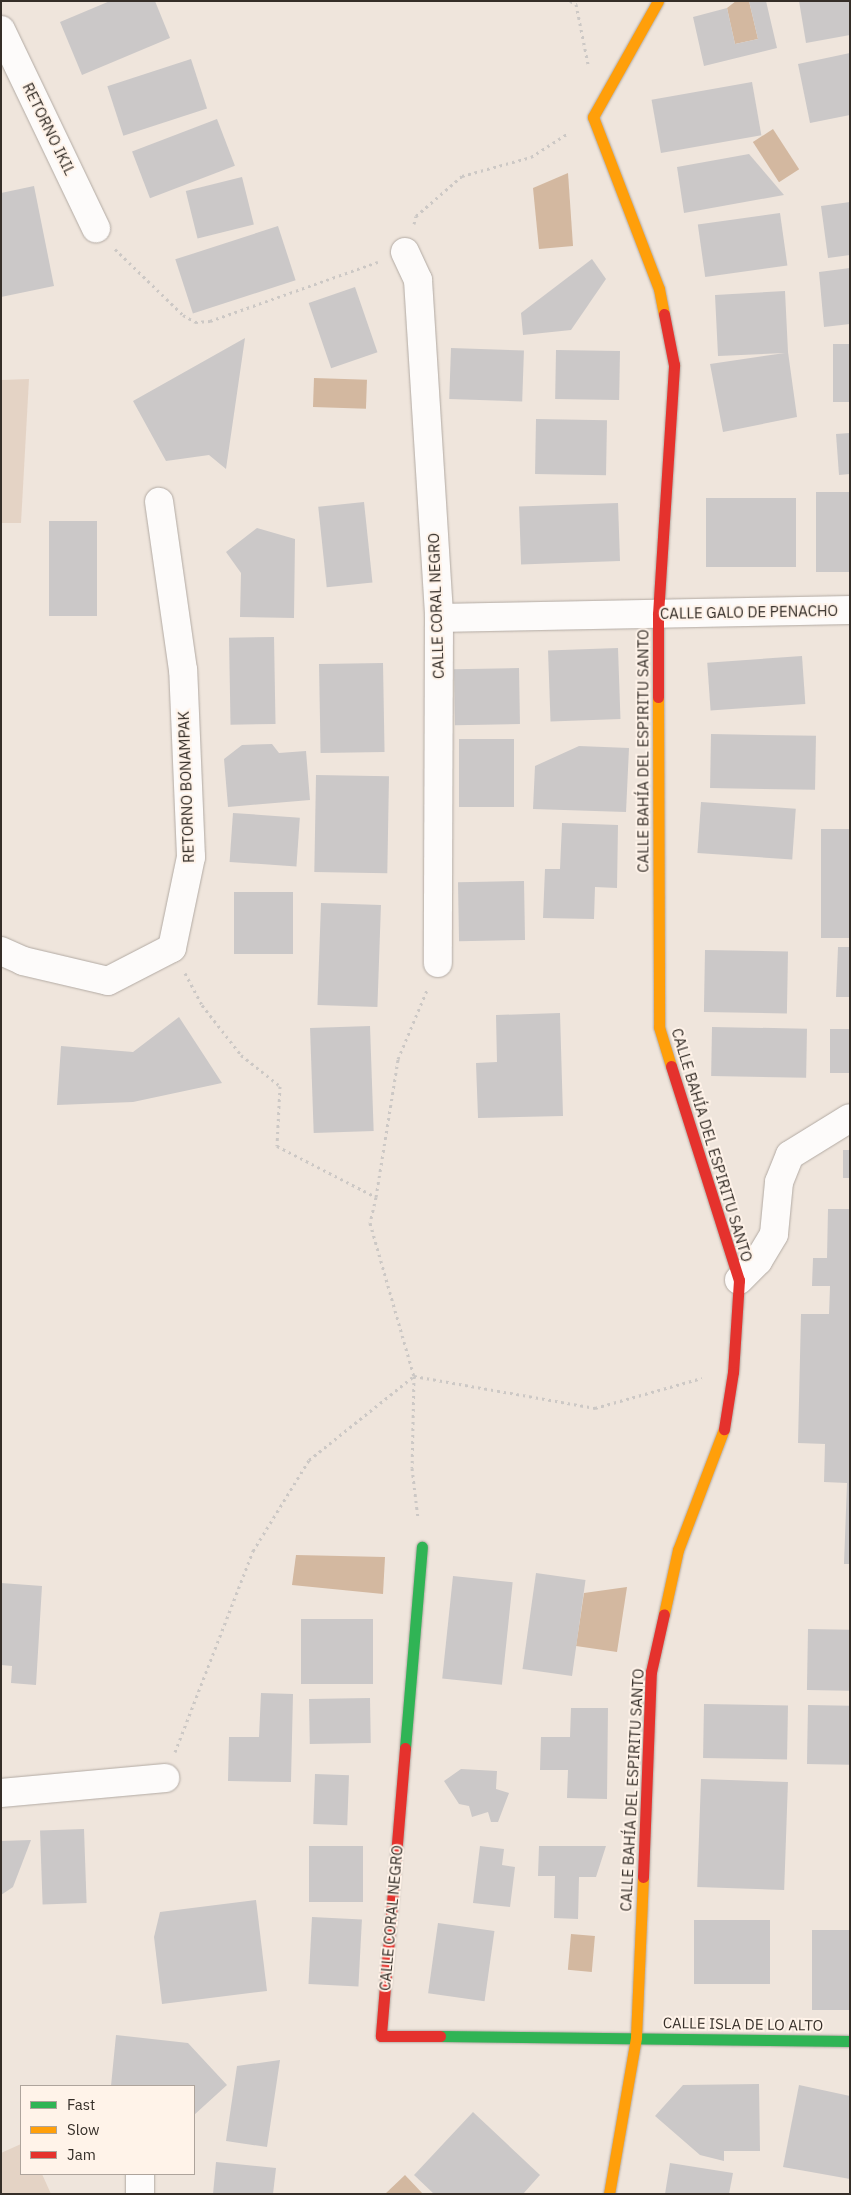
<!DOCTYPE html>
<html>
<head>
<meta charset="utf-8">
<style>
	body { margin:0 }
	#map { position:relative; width:851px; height:2195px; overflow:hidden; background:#efe5dc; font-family:"IBM Plex Sans",sans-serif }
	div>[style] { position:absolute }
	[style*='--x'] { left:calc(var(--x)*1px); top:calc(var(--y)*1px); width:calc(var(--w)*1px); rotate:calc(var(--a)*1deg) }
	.green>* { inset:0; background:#e4d3c5 }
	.water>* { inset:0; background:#d3b8a0; transform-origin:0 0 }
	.building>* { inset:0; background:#cbc8c8; transform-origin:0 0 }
	.path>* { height:3px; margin-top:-1.5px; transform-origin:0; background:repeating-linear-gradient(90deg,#ccc8c5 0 2.5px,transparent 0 6.5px) }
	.roads { filter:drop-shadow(0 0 1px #b2aaa3) drop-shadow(0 0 1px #b2aaa3) }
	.street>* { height:28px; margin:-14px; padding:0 14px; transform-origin:14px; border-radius:14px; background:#fdfbfa }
	.fast>* { height:11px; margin:-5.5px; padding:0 5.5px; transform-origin:5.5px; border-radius:5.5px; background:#30b455 }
	.slow>* { height:11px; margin:-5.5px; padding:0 5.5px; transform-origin:5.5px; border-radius:5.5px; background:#ff9f0a }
	.jam>* { height:11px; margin:-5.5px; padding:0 5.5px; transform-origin:5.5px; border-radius:5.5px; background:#e5322d }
	span { translate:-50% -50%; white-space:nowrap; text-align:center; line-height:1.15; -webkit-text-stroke:4px #fff3e9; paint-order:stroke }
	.street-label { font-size:15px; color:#352e28 }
	.frame { position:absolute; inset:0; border:2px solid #352e28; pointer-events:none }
	.legend { position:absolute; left:20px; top:2085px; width:175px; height:90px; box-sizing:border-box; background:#fff3e9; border:1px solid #aea49c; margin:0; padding:6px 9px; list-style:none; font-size:15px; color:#352e28 }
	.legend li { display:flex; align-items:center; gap:10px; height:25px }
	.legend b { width:25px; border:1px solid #aea49c }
</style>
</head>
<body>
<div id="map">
	<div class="green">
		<i style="clip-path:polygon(29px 379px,21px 523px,1px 523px,1px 380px)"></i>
		<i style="clip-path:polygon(21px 2144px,21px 2174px,42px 2174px,51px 2194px,1px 2194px,1px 2153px)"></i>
	</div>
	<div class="water">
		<i style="clip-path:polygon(736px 1px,749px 1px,758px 39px,735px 44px,727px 8px)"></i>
		<i style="left:773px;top:129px;width:48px;height:24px;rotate:57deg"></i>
		<i style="clip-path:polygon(568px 173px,573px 246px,539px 249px,533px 188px)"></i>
		<i style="left:314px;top:378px;width:53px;height:29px;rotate:2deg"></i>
		<i style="clip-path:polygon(296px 1555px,385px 1557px,383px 1594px,292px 1585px)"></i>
		<i style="clip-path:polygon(627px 1587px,617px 1652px,576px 1646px,584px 1593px)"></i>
		<i style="left:571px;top:1934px;width:24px;height:36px;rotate:5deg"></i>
		<i style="clip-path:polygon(405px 2175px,423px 2194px,385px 2194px)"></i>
	</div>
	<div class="building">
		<i style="clip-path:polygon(110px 1px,155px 1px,170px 38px,82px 75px,60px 22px)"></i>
		<i style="clip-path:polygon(749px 1px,766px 1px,777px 48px,704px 66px,693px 17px,727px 8px,735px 44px,758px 39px)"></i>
		<i style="clip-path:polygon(799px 1px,850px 1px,850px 35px,806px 43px)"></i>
		<i style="clip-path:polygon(850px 53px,850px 115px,810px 123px,798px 64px)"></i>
		<i style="left:191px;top:59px;width:52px;height:88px;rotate:72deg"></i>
		<i style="left:752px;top:82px;width:54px;height:102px;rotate:80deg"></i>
		<i style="left:217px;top:119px;width:50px;height:91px;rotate:69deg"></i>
		<i style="clip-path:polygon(749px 154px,784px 195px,684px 213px,677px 167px)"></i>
		<i style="left:242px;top:177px;width:49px;height:58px;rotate:76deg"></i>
		<i style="clip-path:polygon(34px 186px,54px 286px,1px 297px,1px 193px)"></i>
		<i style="clip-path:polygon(850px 202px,850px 255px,828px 258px,821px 206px)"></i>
		<i style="left:780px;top:213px;width:53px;height:83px;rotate:82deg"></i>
		<i style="left:278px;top:226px;width:57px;height:108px;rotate:72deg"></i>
		<i style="clip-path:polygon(592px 259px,606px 279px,571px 330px,523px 335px,521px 313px)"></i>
		<i style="clip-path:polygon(850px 268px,850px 324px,824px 327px,819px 272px)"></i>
		<i style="left:355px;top:287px;width:69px;height:49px;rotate:71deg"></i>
		<i style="clip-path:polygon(785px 291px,788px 352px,797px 417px,723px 432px,710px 364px,785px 353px,718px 356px,715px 295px)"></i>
		<i style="clip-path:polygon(245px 338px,226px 469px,209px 455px,166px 461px,133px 401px)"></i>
		<i style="left:833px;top:344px;width:17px;height:58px"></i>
		<i style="left:451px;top:348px;width:73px;height:51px;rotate:2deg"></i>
		<i style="left:556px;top:350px;width:64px;height:49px;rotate:1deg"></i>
		<i style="left:536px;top:419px;width:71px;height:55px;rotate:1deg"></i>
		<i style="clip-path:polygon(850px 433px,850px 474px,839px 475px,836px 434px)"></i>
		<i style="left:850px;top:492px;width:80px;height:34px;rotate:90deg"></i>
		<i style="left:796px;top:498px;width:69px;height:90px;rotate:90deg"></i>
		<i style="left:364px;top:502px;width:81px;height:46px;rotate:84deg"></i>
		<i style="left:618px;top:503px;width:58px;height:99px;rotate:88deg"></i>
		<i style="left:49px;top:521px;width:48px;height:95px"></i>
		<i style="clip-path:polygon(257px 528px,295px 539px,294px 618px,240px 617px,241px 573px,226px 552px)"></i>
		<i style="left:274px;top:637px;width:87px;height:45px;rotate:89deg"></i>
		<i style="left:618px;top:648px;width:71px;height:70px;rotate:88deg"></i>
		<i style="left:802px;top:656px;width:48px;height:95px;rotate:86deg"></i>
		<i style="left:383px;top:663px;width:89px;height:64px;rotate:89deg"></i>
		<i style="left:519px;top:668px;width:56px;height:65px;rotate:89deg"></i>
		<i style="left:711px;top:734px;width:105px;height:54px;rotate:1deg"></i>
		<i style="left:459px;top:739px;width:55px;height:68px"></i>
		<i style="clip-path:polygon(272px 744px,279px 753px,306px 751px,310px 800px,228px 807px,224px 759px,242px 745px)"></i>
		<i style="clip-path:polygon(579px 746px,629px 748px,626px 812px,533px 809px,535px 766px)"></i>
		<i style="left:316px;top:775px;width:73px;height:97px;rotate:1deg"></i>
		<i style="left:701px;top:802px;width:95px;height:51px;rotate:4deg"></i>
		<i style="left:233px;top:813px;width:67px;height:49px;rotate:4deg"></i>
		<i style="clip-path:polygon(562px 823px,618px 825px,617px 888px,595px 887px,594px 919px,543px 918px,545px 869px,560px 869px)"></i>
		<i style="left:821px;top:829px;width:29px;height:109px"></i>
		<i style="left:524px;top:881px;width:59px;height:66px;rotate:89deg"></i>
		<i style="left:234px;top:892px;width:59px;height:62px"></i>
		<i style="left:321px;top:903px;width:60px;height:102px;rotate:2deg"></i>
		<i style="clip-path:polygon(838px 947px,850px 947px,850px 997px,836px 997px)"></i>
		<i style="left:705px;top:950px;width:83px;height:62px;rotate:1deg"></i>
		<i style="clip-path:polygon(560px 1013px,563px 1116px,478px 1118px,476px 1063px,497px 1062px,496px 1015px)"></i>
		<i style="clip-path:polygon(179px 1017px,222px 1083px,133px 1102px,57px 1105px,61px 1046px,133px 1052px)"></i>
		<i style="left:370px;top:1026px;width:105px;height:60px;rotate:88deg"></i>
		<i style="left:712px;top:1027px;width:95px;height:49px;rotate:1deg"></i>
		<i style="left:850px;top:1029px;width:44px;height:20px;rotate:90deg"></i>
		<i style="left:843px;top:1150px;width:7px;height:28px"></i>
		<i style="clip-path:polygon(828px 1209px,850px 1209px,850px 1564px,844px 1564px,847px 1483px,824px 1482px,825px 1444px,798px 1443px,801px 1314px,829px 1314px,830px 1286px,812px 1286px,813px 1258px,827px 1258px)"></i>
		<i style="left:536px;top:1573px;width:50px;height:97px;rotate:8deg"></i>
		<i style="left:453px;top:1576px;width:60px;height:103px;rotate:6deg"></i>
		<i style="clip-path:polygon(1px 1583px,42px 1586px,36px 1685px,11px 1683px,12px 1666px,1px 1665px)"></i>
		<i style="left:373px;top:1619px;width:65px;height:72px;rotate:90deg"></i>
		<i style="left:808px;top:1629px;width:42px;height:61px;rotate:1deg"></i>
		<i style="clip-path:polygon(261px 1693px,293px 1694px,291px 1782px,228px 1781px,229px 1737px,259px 1737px)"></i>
		<i style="left:370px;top:1698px;width:45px;height:61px;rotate:89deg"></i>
		<i style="left:704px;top:1704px;width:84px;height:54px;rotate:1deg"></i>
		<i style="left:808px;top:1705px;width:42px;height:59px;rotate:1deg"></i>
		<i style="clip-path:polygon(571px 1708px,608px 1708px,607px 1799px,567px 1798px,568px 1770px,540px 1770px,541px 1737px,570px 1737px)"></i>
		<i style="clip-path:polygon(461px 1769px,497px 1771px,496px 1789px,509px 1793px,498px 1822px,491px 1822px,488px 1812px,472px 1817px,469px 1806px,459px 1804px,444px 1781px)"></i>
		<i style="left:315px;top:1774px;width:34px;height:50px;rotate:2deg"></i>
		<i style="left:701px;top:1779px;width:87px;height:108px;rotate:2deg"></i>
		<i style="left:84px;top:1829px;width:74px;height:44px;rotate:88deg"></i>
		<i style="clip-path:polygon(31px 1840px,13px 1887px,1px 1895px,1px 1841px)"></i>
		<i style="left:309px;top:1846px;width:54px;height:56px"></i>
		<i style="clip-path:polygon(480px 1846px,504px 1849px,502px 1865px,515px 1867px,510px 1907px,473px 1903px)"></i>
		<i style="clip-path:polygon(539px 1846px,606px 1846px,596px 1877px,579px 1877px,578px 1919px,554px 1918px,555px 1876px,538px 1876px)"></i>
		<i style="clip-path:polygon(256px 1900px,267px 1991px,162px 2004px,154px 1937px,160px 1912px)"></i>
		<i style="left:312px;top:1917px;width:50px;height:67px;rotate:3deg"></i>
		<i style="left:694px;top:1920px;width:76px;height:64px"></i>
		<i style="left:438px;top:1923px;width:57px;height:71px;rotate:8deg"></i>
		<i style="left:850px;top:1930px;width:80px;height:38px;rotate:90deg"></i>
		<i style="clip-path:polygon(116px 2035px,188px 2043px,227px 2085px,194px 2115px,194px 2086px,111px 2086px)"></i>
		<i style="clip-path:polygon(280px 2060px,267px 2147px,226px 2141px,237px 2066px)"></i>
		<i style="clip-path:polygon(759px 2084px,760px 2151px,724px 2151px,724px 2161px,700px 2155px,655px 2116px,683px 2085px)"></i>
		<i style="clip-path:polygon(799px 2085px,850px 2096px,850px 2179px,783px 2167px)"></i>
		<i style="clip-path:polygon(473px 2112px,540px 2175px,523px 2194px,434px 2194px,414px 2175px)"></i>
		<i style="clip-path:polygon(216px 2162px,276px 2168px,273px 2194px,213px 2194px)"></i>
		<i style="clip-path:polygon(670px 2163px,733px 2173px,729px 2194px,665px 2194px)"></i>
	</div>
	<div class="path">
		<i style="--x:570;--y:1;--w:7;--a:27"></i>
		<i style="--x:576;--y:4;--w:61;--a:78.7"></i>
		<i style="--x:414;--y:224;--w:8;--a:-76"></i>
		<i style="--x:416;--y:216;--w:61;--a:-41"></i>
		<i style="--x:462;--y:176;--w:72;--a:-15.4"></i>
		<i style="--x:531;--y:157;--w:43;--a:-32.6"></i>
		<i style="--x:115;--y:249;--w:95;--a:44.1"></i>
		<i style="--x:183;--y:315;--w:14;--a:30"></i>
		<i style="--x:195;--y:322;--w:15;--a:-4"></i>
		<i style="--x:210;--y:321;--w:178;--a:-19.4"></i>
		<i style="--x:185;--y:973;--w:36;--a:62"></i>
		<i style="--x:202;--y:1005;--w:63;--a:52"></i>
		<i style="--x:241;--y:1055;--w:50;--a:38.5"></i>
		<i style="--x:280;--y:1086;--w:60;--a:92.9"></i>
		<i style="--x:277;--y:1146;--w:111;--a:27.3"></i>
		<i style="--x:376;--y:1197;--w:27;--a:103"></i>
		<i style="--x:370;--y:1223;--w:159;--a:74"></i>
		<i style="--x:414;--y:1376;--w:92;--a:91.2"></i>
		<i style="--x:412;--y:1468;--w:50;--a:83.2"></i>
		<i style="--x:376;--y:1197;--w:140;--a:-80.9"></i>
		<i style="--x:398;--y:1059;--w:75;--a:-67.2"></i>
		<i style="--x:175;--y:1752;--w:216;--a:-68.8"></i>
		<i style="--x:253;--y:1551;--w:107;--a:-58.4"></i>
		<i style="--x:309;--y:1460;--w:134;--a:-38.7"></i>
		<i style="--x:414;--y:1376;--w:184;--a:10"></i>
		<i style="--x:595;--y:1408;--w:111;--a:-15.7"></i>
	</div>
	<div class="roads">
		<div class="street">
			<i style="--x:1;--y:30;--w:220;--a:64.4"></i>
			<i style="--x:405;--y:252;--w:31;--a:65"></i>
			<i style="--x:418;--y:280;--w:339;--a:86.4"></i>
			<i style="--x:439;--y:618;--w:345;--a:90.2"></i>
			<i style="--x:439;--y:618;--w:411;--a:-1.1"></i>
			<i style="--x:1;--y:951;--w:24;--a:24"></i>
			<i style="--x:23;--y:961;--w:87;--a:13.2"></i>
			<i style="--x:108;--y:981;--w:72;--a:-27.3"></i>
			<i style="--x:172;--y:948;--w:93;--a:-78.2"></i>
			<i style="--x:191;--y:857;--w:187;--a:-92.4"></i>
			<i style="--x:183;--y:670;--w:170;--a:-98.1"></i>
			<i style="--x:739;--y:1280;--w:27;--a:-45"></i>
			<i style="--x:758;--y:1261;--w:31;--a:-59"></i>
			<i style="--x:774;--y:1234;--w:52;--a:-84.5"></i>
			<i style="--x:779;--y:1182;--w:29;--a:-68"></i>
			<i style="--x:790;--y:1155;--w:70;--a:-31.7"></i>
			<i style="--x:1;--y:1793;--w:165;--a:-5.2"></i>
			<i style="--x:140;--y:2194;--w:20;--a:-90"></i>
		</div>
		<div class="fast">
			<i style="--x:405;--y:1748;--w:202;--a:-85.2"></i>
			<i style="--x:440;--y:2036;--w:410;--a:0.7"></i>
		</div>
		<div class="slow">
			<i style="--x:658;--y:1;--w:133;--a:119.3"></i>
			<i style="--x:593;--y:117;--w:184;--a:69"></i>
			<i style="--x:659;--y:289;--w:25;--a:79"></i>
			<i style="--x:658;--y:697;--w:330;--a:89.8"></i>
			<i style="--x:659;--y:1027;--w:41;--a:72.9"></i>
			<i style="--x:664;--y:1614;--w:66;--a:-77.7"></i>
			<i style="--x:678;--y:1550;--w:129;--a:-69.2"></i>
			<i style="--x:609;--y:2194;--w:159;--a:-80.2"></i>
			<i style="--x:636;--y:2037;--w:160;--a:-87.5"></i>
		</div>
		<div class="jam">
			<i style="--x:658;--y:697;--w:83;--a:-90"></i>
			<i style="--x:658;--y:614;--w:250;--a:-86.3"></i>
			<i style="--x:674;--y:365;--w:52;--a:-101.1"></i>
			<i style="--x:671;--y:1066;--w:225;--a:72.4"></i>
			<i style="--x:739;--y:1280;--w:92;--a:93.7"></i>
			<i style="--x:733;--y:1372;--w:58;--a:99"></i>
			<i style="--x:405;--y:1748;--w:289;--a:94.8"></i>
			<i style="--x:381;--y:2036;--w:59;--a:0"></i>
			<i style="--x:643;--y:1877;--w:205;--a:-87.8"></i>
			<i style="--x:651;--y:1672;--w:59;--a:-77.4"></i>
		</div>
	</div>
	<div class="street-label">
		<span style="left:49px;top:129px;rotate:64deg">RETORNO IKIL</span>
		<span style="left:436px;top:606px;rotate:-92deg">CALLE CORAL NEGRO</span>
		<span style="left:749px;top:612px;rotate:-1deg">CALLE GALO DE PENACHO</span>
		<span style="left:643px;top:751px;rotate:-90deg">CALLE BAHÍA DEL ESPIRITU SANTO</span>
		<span style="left:186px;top:787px;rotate:-92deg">RETORNO BONAMPAK</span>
		<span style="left:712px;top:1145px;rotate:73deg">CALLE BAHÍA DEL ESPIRITU SANTO</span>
		<span style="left:632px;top:1790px;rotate:-87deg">CALLE BAHÍA DEL ESPIRITU SANTO</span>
		<span style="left:391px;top:1918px;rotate:-85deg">CALLE CORAL NEGRO</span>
		<span style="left:743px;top:2024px;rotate:1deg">CALLE ISLA DE LO ALTO</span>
	</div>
	<div class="frame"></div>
	<ul class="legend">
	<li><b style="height:6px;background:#30b455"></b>Fast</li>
	<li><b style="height:6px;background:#ff9f0a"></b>Slow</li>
	<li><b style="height:6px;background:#e5322d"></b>Jam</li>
	</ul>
</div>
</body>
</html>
